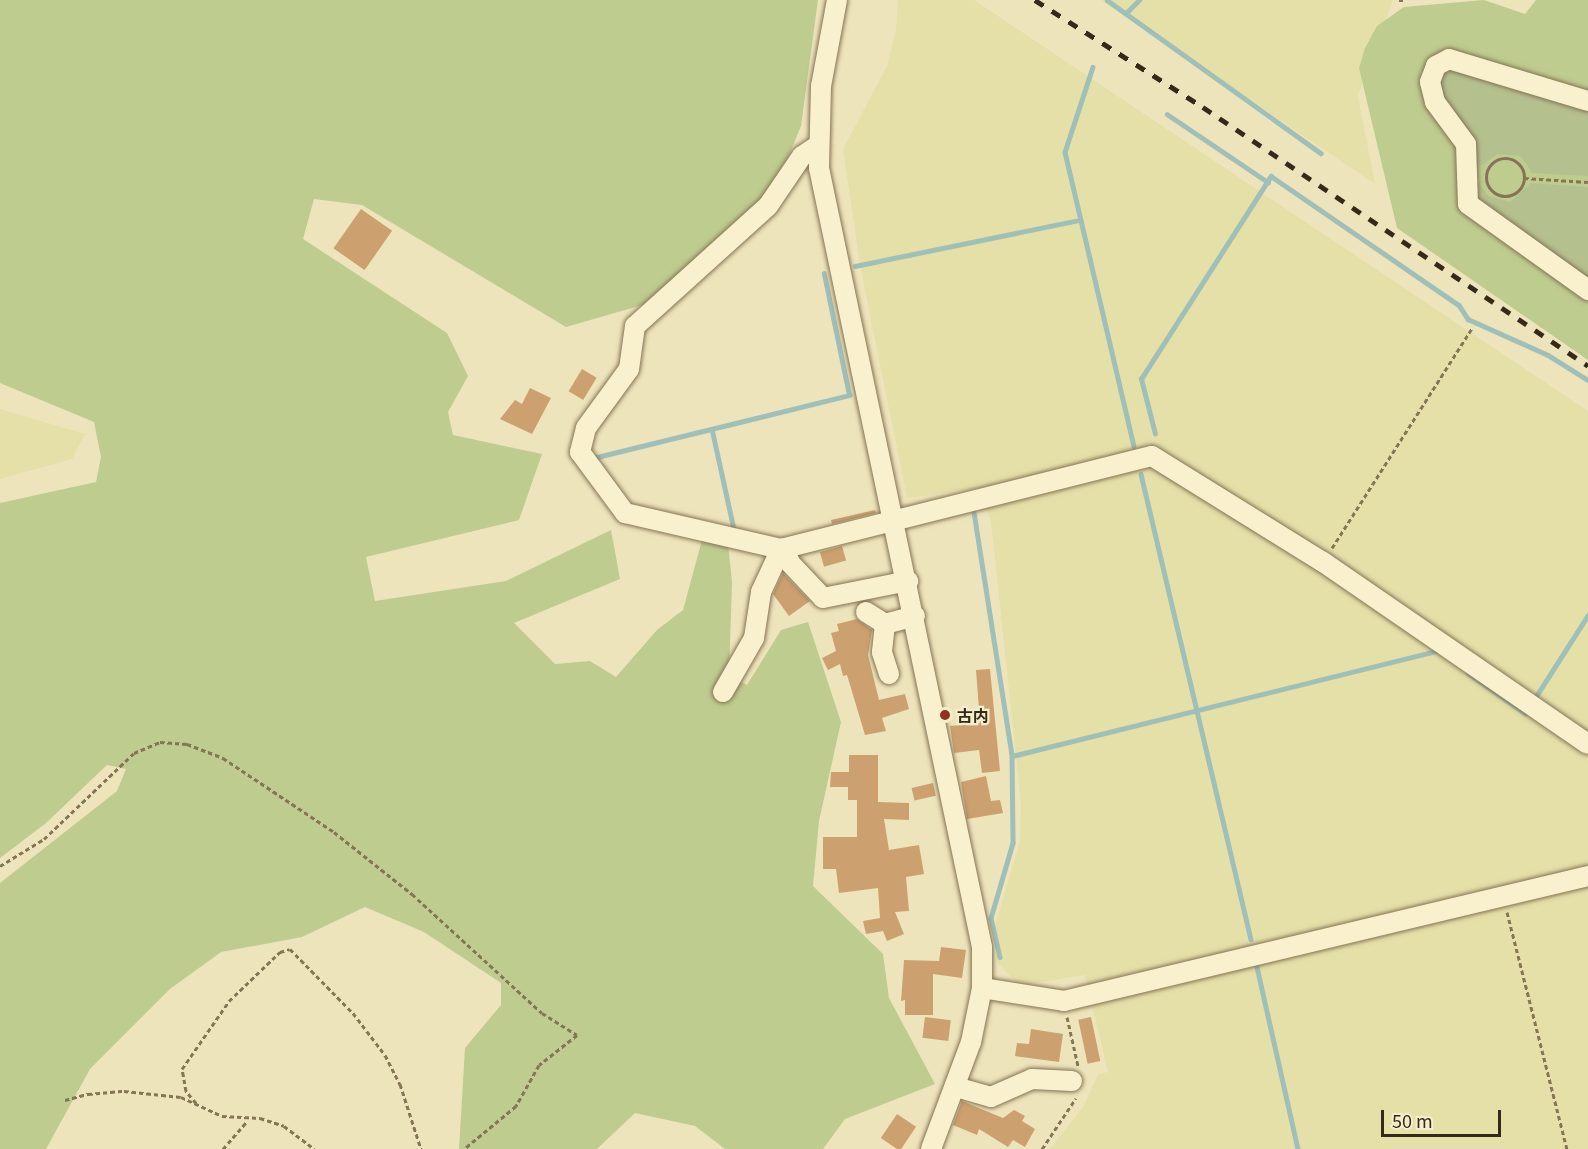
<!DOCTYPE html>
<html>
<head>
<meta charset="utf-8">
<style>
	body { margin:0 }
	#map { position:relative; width:1588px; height:1149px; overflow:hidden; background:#eee4bb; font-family:Georgia,"Noto Sans JP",serif }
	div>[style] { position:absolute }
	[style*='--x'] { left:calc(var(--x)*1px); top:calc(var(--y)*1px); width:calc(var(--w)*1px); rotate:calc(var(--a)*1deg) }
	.farmland>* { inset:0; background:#e4e0a8 }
	.green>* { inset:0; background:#becc8f }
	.cemetery>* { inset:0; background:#b5c08f }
	.stream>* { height:4.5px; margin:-2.25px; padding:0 2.25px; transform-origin:2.25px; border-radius:2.25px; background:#9fbfb9 }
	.building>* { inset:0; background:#cda070; transform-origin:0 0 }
	.path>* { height:3px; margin-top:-1.5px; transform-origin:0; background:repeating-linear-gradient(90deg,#857455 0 4.5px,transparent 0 7.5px) }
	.path>.ring { margin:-1.5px; padding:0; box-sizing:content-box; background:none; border:3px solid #857455; border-radius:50% }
	.roads { filter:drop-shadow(0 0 2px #857455) drop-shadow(0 0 2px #857455) }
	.minor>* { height:20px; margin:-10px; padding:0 10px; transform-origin:10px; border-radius:10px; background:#f9f1ce }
	.rail>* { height:4.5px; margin-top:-2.25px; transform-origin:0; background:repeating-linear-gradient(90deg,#34291a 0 10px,transparent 0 20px) }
	.dots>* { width:16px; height:16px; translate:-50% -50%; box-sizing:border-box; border:3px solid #f5eecb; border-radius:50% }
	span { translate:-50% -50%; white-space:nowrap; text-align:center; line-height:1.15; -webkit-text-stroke:4.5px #f5eecb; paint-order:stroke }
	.poi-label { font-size:16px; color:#34291a; font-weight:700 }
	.left { translate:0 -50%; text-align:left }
	.scale { position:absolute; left:1381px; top:1110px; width:120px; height:27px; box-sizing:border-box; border:3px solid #34291a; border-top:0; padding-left:8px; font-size:18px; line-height:21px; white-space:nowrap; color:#34291a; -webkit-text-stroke:4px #f5eecb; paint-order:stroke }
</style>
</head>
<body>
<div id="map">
	<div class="farmland">
		<i style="clip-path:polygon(898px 0,974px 0,1588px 411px,1588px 1149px,1050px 1149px,1083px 1107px,1098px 1074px,1108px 1072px,1085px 975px,1028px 984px,1015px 981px,996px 961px,995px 926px,1020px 841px,1021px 804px,991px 521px,977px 488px,907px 498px,860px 265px,843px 149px,887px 66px,896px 29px)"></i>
		<i style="clip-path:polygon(1101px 0,1393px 0,1358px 96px,1375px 184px)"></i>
		<i style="clip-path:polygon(0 409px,85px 434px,72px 459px,0 479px)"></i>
	</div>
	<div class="green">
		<i style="clip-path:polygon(0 0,818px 0,801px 126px,778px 182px,646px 304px,566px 327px,362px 205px,314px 199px,303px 239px,447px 333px,468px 376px,448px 412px,453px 435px,542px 454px,519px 520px,366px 557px,375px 601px,506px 581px,611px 530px,620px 579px,514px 623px,555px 664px,590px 661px,616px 677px,657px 630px,683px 610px,702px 540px,728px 544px,732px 582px,729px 675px,747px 685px,781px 630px,808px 622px,841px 722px,819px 821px,813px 886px,883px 954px,889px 998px,935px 1084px,845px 1119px,823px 1149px,725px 1149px,695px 1126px,635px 1113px,597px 1149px,459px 1149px,465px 1048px,501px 1005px,501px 983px,424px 932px,365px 907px,302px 937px,221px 952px,170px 989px,90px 1069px,46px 1149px,0 1149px,0 883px,117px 791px,126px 769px,107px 765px,46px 823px,0 858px,0 503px,96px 482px,101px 457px,94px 422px,0 383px)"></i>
		<i style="clip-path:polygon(1484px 0,1525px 14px,1536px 0,1588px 0,1588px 360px,1397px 228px,1359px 68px,1365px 48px,1377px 26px,1404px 7px)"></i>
	</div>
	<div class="cemetery">
		<i style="clip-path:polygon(1449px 66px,1588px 110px,1588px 176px,1532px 173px,1521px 156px,1498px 154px,1475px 170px,1442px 103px,1437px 79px)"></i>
		<i style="clip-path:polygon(1474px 182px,1479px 182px,1488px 196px,1510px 202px,1531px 183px,1588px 187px,1588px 285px,1473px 203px)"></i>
	</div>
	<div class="stream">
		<i style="--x:1107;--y:0;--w:263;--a:35.6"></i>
		<i style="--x:1127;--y:12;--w:17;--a:-45"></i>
		<i style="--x:1093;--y:67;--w:89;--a:108.2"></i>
		<i style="--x:1065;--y:152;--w:302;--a:76.8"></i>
		<i style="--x:1167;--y:114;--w:122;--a:34"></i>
		<i style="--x:855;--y:266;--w:229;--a:-11.6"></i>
		<i style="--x:712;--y:429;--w:102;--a:77.6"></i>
		<i style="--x:1155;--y:434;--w:57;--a:-104.3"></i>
		<i style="--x:1141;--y:379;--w:241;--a:-57.4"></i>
		<i style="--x:1271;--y:176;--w:228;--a:34.5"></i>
		<i style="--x:1459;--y:305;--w:17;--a:57"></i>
		<i style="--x:1468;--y:319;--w:88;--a:24.2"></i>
		<i style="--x:1548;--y:355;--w:47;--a:32"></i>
		<i style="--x:593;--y:458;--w:264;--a:-13.8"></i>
		<i style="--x:849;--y:395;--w:124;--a:-101.7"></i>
		<i style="--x:1141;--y:474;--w:478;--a:76.7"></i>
		<i style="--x:974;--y:512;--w:247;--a:81.1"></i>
		<i style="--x:1012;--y:756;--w:87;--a:89.3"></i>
		<i style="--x:1013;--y:843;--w:78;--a:106.3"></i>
		<i style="--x:991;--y:918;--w:40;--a:77"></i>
		<i style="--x:1468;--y:673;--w:70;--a:35.1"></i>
		<i style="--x:1525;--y:713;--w:6;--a:-59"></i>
		<i style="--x:1533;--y:701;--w:102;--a:-57.4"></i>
		<i style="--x:1012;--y:756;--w:437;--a:-13.9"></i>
		<i style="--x:1257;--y:967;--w:187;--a:77.3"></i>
	</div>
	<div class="building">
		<i style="left:361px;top:209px;width:38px;height:48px;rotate:35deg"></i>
		<i style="left:582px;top:369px;width:17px;height:26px;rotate:31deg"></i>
		<i style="clip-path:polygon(530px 388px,551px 398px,532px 434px,500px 419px,515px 400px,522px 404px)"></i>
		<i style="clip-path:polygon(875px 510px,876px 513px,832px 524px,831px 520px)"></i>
		<i style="left:842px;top:546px;width:15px;height:23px;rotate:74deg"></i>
		<i style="clip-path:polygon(783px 573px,810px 601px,789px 616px,773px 594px)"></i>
		<i style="clip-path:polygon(857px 619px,872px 630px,868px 655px,879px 700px,905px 694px,909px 709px,882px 718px,886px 731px,865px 735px,847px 675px,843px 676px,840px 664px,828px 670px,822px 658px,836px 651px,831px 633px,839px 631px,837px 624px)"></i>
		<i style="clip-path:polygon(990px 669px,1000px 771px,982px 773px,979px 750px,954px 753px,950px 726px,980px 723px,976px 670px)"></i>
		<i style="clip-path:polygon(849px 755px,878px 755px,878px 802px,909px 803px,909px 820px,884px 819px,889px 850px,919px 845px,924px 874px,906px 877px,909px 911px,895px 912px,904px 934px,887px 941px,883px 931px,866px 934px,863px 921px,880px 918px,878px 888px,839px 893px,836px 869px,823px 869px,823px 837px,857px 837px,857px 800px,848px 800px,848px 787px,830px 787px,831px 772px,849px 772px)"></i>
		<i style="clip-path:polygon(986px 776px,991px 801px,1000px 800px,1003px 813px,967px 819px,961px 782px)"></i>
		<i style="left:933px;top:783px;width:13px;height:22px;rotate:77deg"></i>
		<i style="clip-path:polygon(941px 947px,966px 950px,962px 978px,933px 974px,933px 1015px,905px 1015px,905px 1000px,901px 1001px,904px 960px,939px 961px)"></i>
		<i style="left:925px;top:1017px;width:26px;height:21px;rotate:7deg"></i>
		<i style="left:1091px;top:1017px;width:45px;height:13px;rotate:78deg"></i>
		<i style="clip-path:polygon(1031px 1029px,1063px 1034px,1059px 1062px,1015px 1056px,1017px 1043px,1029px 1044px)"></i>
		<i style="clip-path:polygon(962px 1101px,1003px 1118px,1014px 1110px,1025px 1116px,1022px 1121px,1035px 1129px,1025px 1147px,1013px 1140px,1008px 1147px,979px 1129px,977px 1135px,953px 1125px)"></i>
		<i style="left:897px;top:1114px;width:23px;height:29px;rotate:34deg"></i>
	</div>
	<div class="path">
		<i style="--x:1399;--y:0;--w:6;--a:0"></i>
		<i class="ring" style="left:1486px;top:158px;width:35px;height:35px"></i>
		<i style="--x:1524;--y:178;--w:64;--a:3.6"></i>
		<i style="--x:1332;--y:548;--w:262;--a:-57.5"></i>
		<i style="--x:0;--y:866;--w:52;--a:-31.5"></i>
		<i style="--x:44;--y:839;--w:124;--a:-43.7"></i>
		<i style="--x:134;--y:753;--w:28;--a:-23"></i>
		<i style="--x:160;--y:742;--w:27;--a:4"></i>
		<i style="--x:187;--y:744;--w:39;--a:21"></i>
		<i style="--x:223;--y:758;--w:133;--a:33.7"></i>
		<i style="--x:334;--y:832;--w:100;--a:38.5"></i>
		<i style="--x:412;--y:894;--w:176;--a:42.5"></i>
		<i style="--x:542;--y:1013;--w:41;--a:32.2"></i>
		<i style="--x:577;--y:1035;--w:48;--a:141.7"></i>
		<i style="--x:539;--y:1065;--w:47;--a:119.3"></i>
		<i style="--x:516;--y:1106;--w:67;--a:140.4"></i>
		<i style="--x:1507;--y:912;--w:244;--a:75.8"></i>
		<i style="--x:1067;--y:1017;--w:50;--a:77.3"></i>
		<i style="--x:65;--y:1100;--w:24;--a:-15"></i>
		<i style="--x:88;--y:1094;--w:36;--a:-5"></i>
		<i style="--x:124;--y:1091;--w:57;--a:6"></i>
		<i style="--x:181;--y:1097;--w:45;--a:24.9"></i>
		<i style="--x:222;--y:1116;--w:38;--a:3"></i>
		<i style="--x:260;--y:1118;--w:25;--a:18"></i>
		<i style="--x:284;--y:1126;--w:38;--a:37"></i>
		<i style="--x:196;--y:1103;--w:16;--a:-130"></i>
		<i style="--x:186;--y:1091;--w:22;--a:-100"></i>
		<i style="--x:182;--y:1069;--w:83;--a:-55.3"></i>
		<i style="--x:229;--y:1001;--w:71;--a:-43.9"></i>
		<i style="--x:280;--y:952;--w:10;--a:-17"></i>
		<i style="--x:290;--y:949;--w:90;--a:45.5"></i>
		<i style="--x:353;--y:1013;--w:53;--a:52.7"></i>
		<i style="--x:385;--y:1055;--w:33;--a:63"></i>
		<i style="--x:400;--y:1084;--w:68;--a:72.1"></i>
		<i style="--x:223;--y:1149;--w:37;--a:-49"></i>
		<i style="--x:1042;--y:1149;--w:61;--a:-56.3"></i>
	</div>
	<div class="roads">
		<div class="minor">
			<i style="--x:837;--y:0;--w:87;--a:100.5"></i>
			<i style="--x:821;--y:86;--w:82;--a:91.4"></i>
			<i style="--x:819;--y:168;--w:796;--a:78.18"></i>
			<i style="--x:982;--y:947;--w:41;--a:90"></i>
			<i style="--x:982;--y:988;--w:55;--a:101.5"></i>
			<i style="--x:971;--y:1042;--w:114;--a:110.5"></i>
			<i style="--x:1588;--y:101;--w:145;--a:-163.2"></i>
			<i style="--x:1449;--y:59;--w:15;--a:152"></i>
			<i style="--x:1436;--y:66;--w:17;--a:111"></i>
			<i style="--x:1430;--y:82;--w:21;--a:76"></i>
			<i style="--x:1435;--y:102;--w:52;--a:53.6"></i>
			<i style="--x:1466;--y:144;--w:60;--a:88.1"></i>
			<i style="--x:1468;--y:204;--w:148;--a:35.6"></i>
			<i style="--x:817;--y:146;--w:18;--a:146"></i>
			<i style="--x:802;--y:156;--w:60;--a:124.2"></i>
			<i style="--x:768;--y:206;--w:179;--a:137.9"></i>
			<i style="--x:635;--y:326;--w:43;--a:97.9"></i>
			<i style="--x:629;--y:369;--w:73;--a:126.1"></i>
			<i style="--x:586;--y:428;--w:25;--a:104"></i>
			<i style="--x:580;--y:452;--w:76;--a:53.6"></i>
			<i style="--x:625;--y:513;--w:160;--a:13"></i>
			<i style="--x:781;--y:549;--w:382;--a:-14.1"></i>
			<i style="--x:1152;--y:456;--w:201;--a:31.8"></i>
			<i style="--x:1323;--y:562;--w:321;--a:34.5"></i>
			<i style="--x:784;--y:548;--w:16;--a:68"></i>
			<i style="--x:790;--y:563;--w:48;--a:46.7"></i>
			<i style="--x:823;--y:598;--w:87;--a:-11.3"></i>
			<i style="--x:866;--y:612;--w:22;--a:32"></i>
			<i style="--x:889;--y:674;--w:23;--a:-108"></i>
			<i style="--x:882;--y:652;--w:28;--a:-84"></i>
			<i style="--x:885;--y:624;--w:31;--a:-15"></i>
			<i style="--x:723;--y:692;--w:62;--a:-60.1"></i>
			<i style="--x:754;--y:638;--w:47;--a:-81.3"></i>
			<i style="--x:761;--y:592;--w:47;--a:-65.1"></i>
			<i style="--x:982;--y:988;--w:83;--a:9"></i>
			<i style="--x:1064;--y:1001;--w:539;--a:-13.42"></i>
			<i style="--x:956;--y:1087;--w:36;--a:16"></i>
			<i style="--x:991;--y:1097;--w:45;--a:-23.7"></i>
			<i style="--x:1032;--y:1079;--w:40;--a:2.9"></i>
		</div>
	</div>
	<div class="rail">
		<i style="--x:1035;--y:0;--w:199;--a:32.5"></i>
		<i style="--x:1203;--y:107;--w:464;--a:33.9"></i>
	</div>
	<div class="dots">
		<i style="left:945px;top:715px;background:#952f24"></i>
	</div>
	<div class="poi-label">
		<span class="left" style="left:957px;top:715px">古内</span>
	</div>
	<div class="scale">50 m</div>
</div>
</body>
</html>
